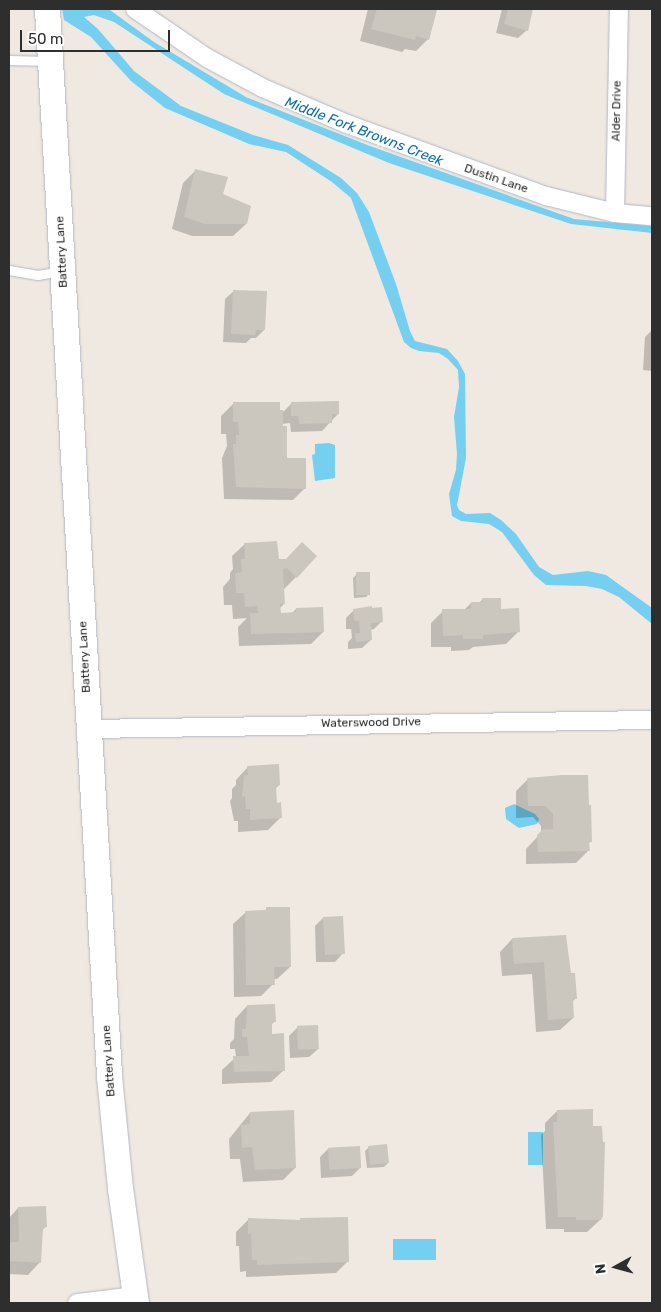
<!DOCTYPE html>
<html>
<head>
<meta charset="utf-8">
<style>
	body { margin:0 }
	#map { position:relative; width:661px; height:1312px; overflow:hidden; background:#efe9e1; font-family:Rubik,sans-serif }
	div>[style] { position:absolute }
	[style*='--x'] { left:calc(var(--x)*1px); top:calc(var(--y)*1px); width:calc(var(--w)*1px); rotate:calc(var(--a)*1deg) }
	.water>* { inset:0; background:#75cff0; transform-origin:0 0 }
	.shadow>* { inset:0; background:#0003 }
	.building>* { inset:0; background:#cbc7bf; transform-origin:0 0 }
	.roads { filter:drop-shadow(0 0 1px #b4b7c1) drop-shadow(0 0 1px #b4b7c1) }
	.service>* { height:9px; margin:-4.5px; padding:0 4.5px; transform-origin:4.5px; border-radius:4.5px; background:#fff }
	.minor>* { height:18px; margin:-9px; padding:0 9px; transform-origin:9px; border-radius:9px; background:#fff }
	.secondary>* { height:25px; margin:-12.5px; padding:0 12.5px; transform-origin:12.5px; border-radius:12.5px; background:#fff }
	span { translate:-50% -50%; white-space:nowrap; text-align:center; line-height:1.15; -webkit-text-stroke:4px #fff; paint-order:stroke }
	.street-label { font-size:12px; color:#2e2e2e }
	.water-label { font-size:14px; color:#0d6fa3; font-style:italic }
	.frame { position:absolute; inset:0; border:10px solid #2e2e2e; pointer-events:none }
	.north { position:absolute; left:591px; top:1242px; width:50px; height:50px; -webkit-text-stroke:4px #fff; paint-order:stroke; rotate:263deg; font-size:14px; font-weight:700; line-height:20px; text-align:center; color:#2e2e2e }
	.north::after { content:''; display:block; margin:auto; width:18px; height:22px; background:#2e2e2e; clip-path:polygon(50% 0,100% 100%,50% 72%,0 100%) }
	.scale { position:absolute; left:20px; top:30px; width:150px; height:22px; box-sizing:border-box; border:2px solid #2e2e2e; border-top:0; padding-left:6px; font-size:15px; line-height:18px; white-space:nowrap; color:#2e2e2e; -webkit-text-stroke:4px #fff; paint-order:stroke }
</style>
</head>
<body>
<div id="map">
	<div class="water">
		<i style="clip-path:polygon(62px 9px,110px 10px,154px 42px,246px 97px,370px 146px,574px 219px,652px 226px,652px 233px,571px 224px,389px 163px,224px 94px,114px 22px,94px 15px,84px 17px,98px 29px,134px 71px,181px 106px,253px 135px,288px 145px,341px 178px,357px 193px,369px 212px,396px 284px,410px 331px,415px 341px,447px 349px,458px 361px,465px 374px,466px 458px,457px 505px,459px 510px,466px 514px,490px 513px,501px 520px,516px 534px,539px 567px,553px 575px,588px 571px,606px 575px,652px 608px,652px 624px,619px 597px,602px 589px,586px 586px,546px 585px,534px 575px,502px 532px,489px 524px,461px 521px,452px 516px,449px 494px,456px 470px,457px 454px,454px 417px,459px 387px,458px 370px,448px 359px,439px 353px,419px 351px,411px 348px,404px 342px,351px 198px,332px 182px,286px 152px,249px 144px,165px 108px,131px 81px,91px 37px,64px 20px)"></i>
		<i style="clip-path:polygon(329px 443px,335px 445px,335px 478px,315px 481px,312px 455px,315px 454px,315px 444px)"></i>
		<i style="clip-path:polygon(514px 804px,535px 814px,539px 819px,537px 824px,519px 828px,506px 819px,505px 808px)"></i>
		<i style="left:528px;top:1132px;width:15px;height:33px"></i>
		<i style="left:436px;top:1239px;width:21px;height:43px;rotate:90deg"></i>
	</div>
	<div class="shadow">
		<i style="clip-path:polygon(368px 9px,428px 9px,436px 11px,428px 39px,416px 51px,405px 49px,402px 52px,360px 41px)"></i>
		<i style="clip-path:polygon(502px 9px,532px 9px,527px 30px,518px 38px,496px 33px)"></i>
		<i style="clip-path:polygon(195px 171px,222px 195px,246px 224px,233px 236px,192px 236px,172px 229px,183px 183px)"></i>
		<i style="clip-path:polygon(234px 291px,264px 330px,256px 338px,251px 338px,246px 343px,223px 342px,225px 299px)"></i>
		<i style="clip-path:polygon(652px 330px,652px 371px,643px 370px,645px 337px)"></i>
		<i style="clip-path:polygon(233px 404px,283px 412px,291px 404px,338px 414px,322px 431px,291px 432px,290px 423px,282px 424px,286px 459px,305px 488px,293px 500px,224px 499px,222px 458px,227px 446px,226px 434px,221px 434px,221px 416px)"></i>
		<i style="clip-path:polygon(245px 544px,278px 561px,286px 560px,296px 577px,283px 590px,284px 604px,280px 608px,280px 614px,292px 613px,296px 609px,323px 632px,311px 644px,239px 646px,238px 627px,247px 618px,233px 619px,232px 605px,224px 605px,223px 587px,230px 579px,230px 573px,233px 569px,232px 556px)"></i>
		<i style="clip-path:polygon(357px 574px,370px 593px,366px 597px,354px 598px,353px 578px)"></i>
		<i style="clip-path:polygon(483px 599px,500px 610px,519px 631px,506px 644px,473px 647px,469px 650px,451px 651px,451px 647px,431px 647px,431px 623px,443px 611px,464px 610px,471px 603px,479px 603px)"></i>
		<i style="clip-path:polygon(354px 610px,382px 621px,374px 629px,370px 630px,371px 640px,362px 648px,348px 649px,348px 642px,352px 638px,351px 629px,346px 629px,346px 618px)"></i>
		<i style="clip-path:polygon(248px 767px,279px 785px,275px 789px,276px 804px,280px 818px,268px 830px,238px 832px,238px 821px,234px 821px,230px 801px,232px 798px,232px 789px,236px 785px,236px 780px)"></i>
		<i style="clip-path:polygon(528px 779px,591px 841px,588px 844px,588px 851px,576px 863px,526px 864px,526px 849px,541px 833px,541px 826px,533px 817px,516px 818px,516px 791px)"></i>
		<i style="clip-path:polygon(246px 912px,290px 967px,277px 979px,273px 979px,273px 984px,261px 996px,234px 997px,233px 924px)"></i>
		<i style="clip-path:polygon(323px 918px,343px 953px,335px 962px,316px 962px,315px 926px)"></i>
		<i style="clip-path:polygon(512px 939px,570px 975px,576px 998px,572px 1002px,573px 1018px,560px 1030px,536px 1032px,532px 974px,502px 976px,500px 952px)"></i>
		<i style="clip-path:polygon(247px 1006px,275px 1021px,271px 1025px,271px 1035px,284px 1070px,271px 1082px,222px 1084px,222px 1070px,236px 1057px,235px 1049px,230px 1049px,230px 1043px,234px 1039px,235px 1019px)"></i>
		<i style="clip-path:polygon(298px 1027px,318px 1049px,309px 1057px,290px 1058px,289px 1036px)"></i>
		<i style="clip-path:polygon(557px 1111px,600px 1220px,587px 1232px,564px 1232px,564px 1229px,546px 1229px,541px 1135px,545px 1131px,545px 1123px)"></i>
		<i style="clip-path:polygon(250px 1113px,295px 1168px,283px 1180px,243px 1182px,240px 1159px,230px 1159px,229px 1139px)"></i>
		<i style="clip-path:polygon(369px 1147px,388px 1163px,384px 1167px,367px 1168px,365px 1151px)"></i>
		<i style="clip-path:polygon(329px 1148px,360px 1168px,352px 1176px,321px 1178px,320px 1157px)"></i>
		<i style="clip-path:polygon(18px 1208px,45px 1227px,42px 1231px,40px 1262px,28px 1275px,9px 1274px,9px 1218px)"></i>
		<i style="clip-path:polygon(248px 1220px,348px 1261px,336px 1273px,246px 1277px,246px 1271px,240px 1272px,239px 1246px,236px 1246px,236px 1232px)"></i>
	</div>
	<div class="building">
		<i style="clip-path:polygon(377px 9px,437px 10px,429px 40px,416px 36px,415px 40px,371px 29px)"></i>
		<i style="clip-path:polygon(508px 9px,533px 9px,528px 31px,504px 24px)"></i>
		<i style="clip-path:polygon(195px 169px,228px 177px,223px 194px,251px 206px,247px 224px,205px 224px,184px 217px)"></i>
		<i style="clip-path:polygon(233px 290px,267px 291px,265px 330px,256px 330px,255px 335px,231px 334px)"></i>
		<i style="clip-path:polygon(339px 401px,339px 414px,332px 414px,332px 423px,299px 424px,298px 416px,291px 416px,291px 402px)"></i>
		<i style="clip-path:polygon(233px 402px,280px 402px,280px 410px,283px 410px,283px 426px,287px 426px,287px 458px,306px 458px,306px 489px,236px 487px,233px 444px,236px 444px,236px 435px,239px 435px,238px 422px,233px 422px)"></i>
		<i style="clip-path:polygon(277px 541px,279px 559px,286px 559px,302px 542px,317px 556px,297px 578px,287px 568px,283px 569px,285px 604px,280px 604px,281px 613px,296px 612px,296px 608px,323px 607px,324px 632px,251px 634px,250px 613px,258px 613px,257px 606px,245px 607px,244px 593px,236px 593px,235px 573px,242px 572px,241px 559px,245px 559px,244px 543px)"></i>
		<i style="left:356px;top:572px;width:14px;height:23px"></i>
		<i style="clip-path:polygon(482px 598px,501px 598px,501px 609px,519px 608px,520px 632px,483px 635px,483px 639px,463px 639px,463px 635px,443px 636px,442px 609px,471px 609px,471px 602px,483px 602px)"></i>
		<i style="clip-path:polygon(372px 606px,372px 608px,382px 607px,383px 622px,371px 623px,372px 640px,356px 642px,355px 633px,360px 633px,359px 621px,354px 621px,353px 609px)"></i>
		<i style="clip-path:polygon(279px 764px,280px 785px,276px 786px,277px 803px,281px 802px,282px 818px,250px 820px,250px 809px,246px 809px,245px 796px,242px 797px,244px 775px,248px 775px,247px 766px)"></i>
		<i style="clip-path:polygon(562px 775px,588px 775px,589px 805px,591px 805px,592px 842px,589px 842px,590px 851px,538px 852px,537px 835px,543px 829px,553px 829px,553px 814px,545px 806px,528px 806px,527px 778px)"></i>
		<i style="clip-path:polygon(266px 907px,290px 907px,291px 967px,274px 967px,275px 985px,246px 985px,245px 911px,266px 910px)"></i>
		<i style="left:343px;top:916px;width:38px;height:20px;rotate:87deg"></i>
		<i style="clip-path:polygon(566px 935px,571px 973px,575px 973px,577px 999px,573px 999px,574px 1018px,548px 1020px,544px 962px,514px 964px,512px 938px)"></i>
		<i style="clip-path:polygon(275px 1004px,276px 1022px,272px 1022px,272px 1034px,284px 1033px,285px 1071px,234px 1072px,233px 1056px,249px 1056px,247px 1037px,242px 1037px,242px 1029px,246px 1029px,247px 1005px)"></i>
		<i style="left:318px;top:1025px;width:24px;height:21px;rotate:88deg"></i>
		<i style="clip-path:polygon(593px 1109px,593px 1126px,602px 1126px,603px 1142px,605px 1142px,603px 1216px,601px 1220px,576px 1220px,576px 1217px,558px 1217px,553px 1122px,557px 1122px,557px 1110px)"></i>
		<i style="clip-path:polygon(294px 1110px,296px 1168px,255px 1170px,252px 1147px,242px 1148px,241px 1125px,250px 1124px,250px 1112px)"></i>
		<i style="left:387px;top:1144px;width:19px;height:19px;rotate:84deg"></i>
		<i style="left:360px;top:1146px;width:22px;height:32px;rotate:87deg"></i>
		<i style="clip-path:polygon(46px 1206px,47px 1227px,43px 1228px,41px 1263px,9px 1261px,9px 1242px,19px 1242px,18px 1207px)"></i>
		<i style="clip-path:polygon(348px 1217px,349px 1262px,257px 1265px,257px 1260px,252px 1260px,251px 1234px,248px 1234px,248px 1218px,300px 1220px,300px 1218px)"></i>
	</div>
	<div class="roads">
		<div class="service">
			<i style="--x:9;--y:60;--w:40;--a:1.4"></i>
			<i style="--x:9;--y:270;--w:29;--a:10"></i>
			<i style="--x:38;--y:275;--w:22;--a:-10"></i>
		</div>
		<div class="minor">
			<i style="--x:135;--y:9;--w:87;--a:34.2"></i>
			<i style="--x:207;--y:58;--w:64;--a:28.2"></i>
			<i style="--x:263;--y:88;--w:91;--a:23.2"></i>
			<i style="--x:347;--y:124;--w:212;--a:19.9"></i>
			<i style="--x:546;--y:196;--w:71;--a:13.8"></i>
			<i style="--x:615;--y:213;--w:37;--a:5"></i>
			<i style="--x:615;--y:213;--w:204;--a:-88.9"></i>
			<i style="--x:89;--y:729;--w:563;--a:-0.92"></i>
			<i style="--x:77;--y:1303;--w:58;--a:-6.9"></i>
		</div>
		<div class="secondary">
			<i style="--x:47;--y:9;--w:1069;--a:86.67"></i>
			<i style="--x:109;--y:1076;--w:113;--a:84.4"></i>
			<i style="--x:120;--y:1188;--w:116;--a:82.1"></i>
		</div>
	</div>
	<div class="street-label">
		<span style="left:617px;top:111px;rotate:-89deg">Alder Drive</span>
		<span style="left:496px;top:179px;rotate:19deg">Dustin Lane</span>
		<span style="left:62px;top:252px;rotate:-93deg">Battery Lane</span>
		<span style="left:85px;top:657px;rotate:-93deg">Battery Lane</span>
		<span style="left:371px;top:723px;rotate:-1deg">Waterswood Drive</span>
		<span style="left:109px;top:1061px;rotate:-94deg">Battery Lane</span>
	</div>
	<div class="water-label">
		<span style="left:364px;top:132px;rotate:21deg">Middle Fork Browns Creek</span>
	</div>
	<div class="frame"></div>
	<div class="north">N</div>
	<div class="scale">50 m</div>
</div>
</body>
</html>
